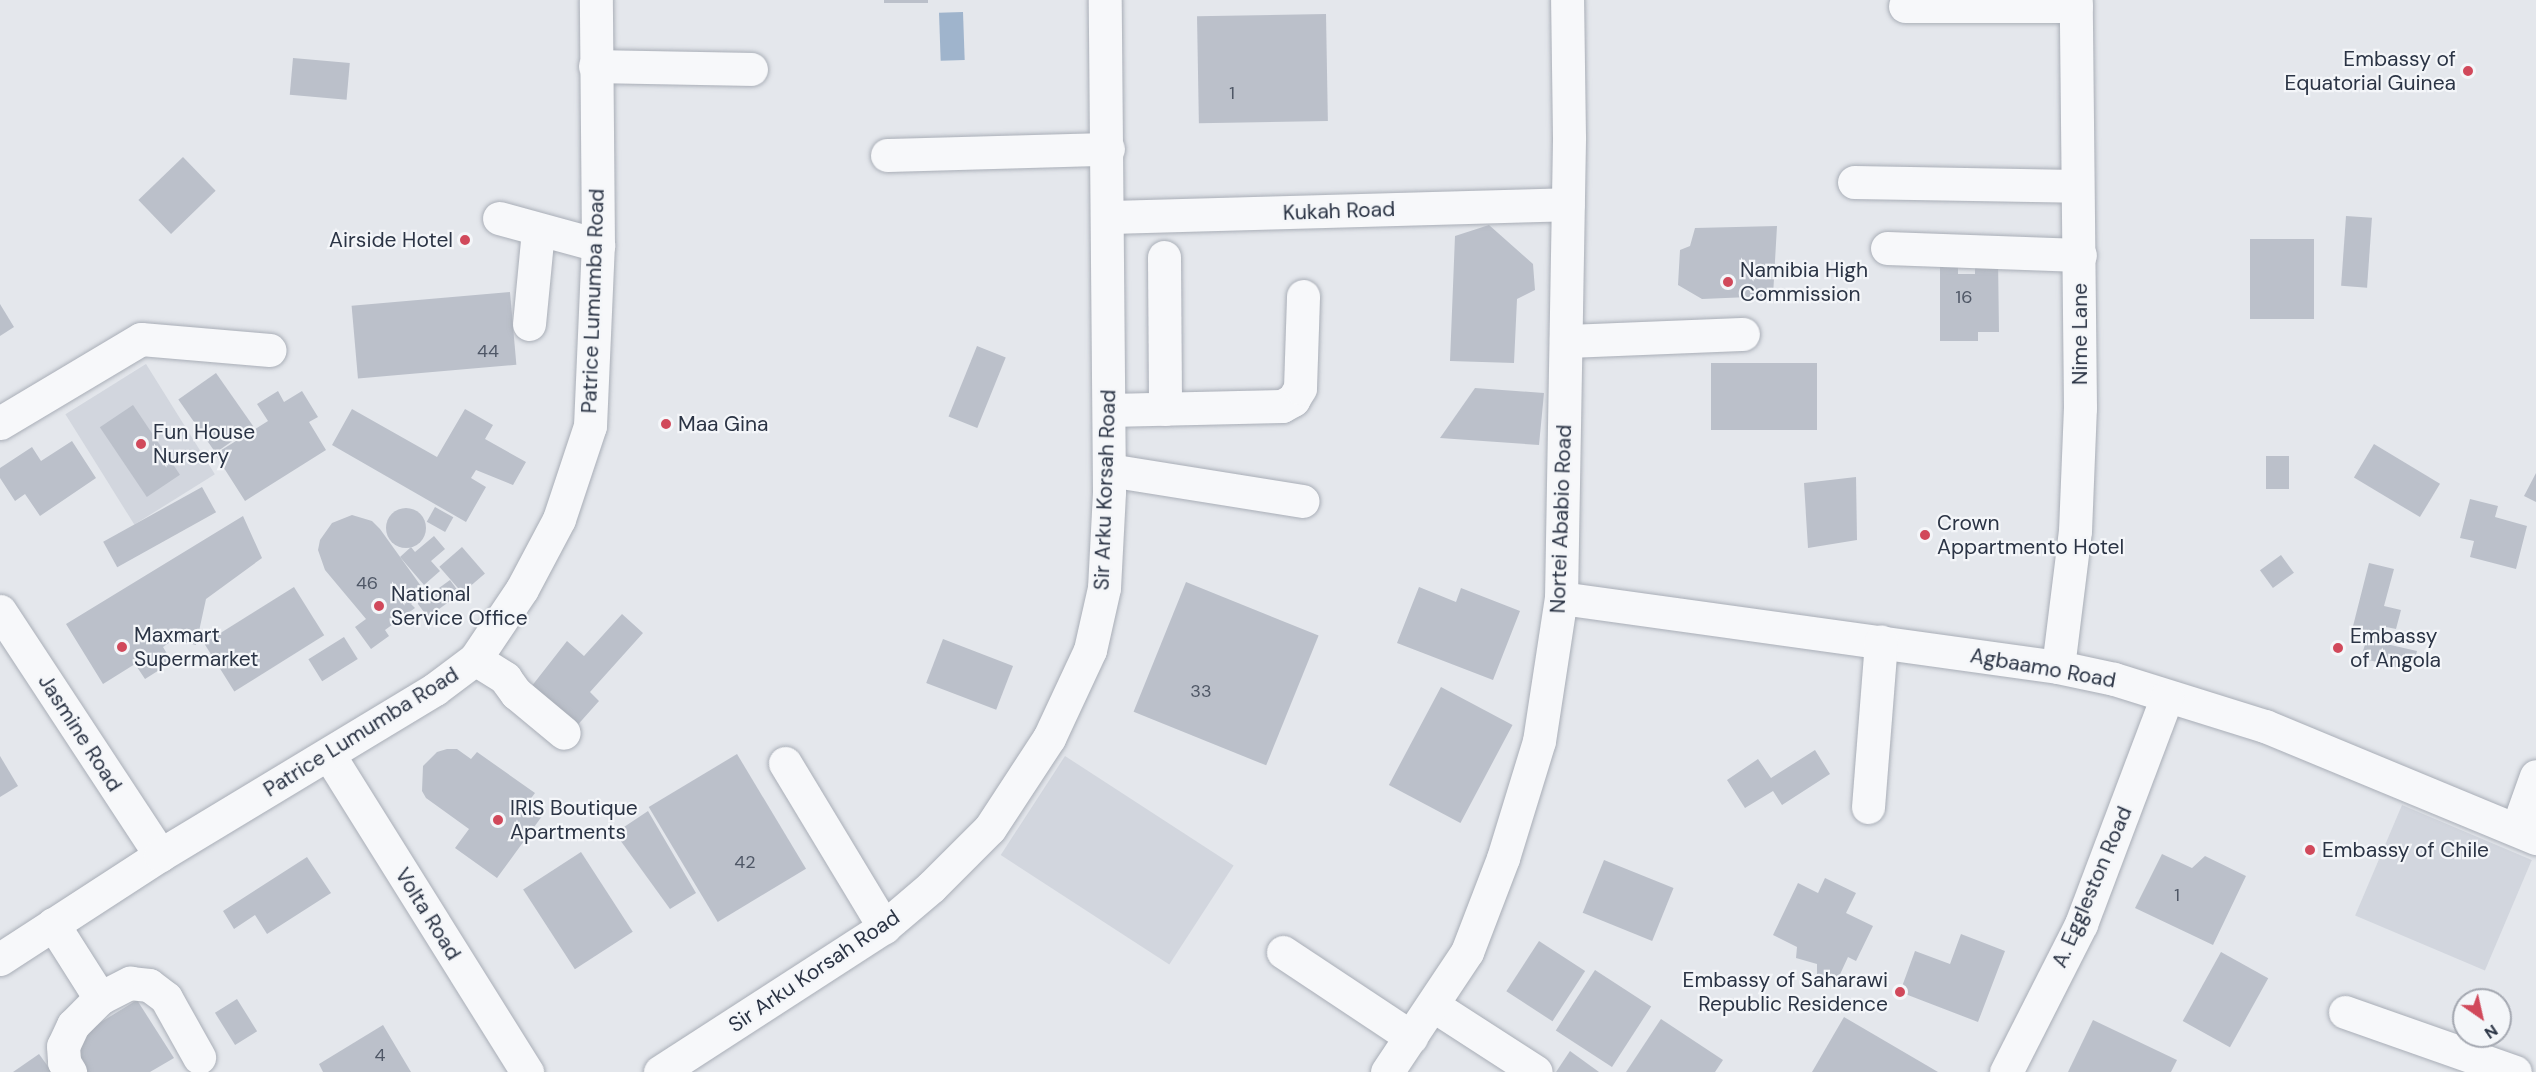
<!DOCTYPE html>
<html>
<head>
<meta charset="utf-8">
<style>
	body { margin:0 }
	#map { position:relative; width:2536px; height:1072px; overflow:hidden; background:#e4e7ec; font-family:"DM Sans",sans-serif }
	div>[style] { position:absolute }
	[style*='--x'] { left:calc(var(--x)*1px); top:calc(var(--y)*1px); width:calc(var(--w)*1px); rotate:calc(var(--a)*1deg) }
	.built>* { inset:0; background:#d2d6de; transform-origin:0 0 }
	.water>* { inset:0; background:#9fb4cc; transform-origin:0 0 }
	.building>* { inset:0; background:#bbc0ca; transform-origin:0 0 }
	.round { border-radius:50% }
	.roads { filter:drop-shadow(0 0 2px #a9aeb7) drop-shadow(0 0 2px #a9aeb7) }
	.minor>* { height:33px; margin:-16.5px; padding:0 16.5px; transform-origin:16.5px; border-radius:16.5px; background:#f7f8fa }
	.dots>* { width:16px; height:16px; translate:-50% -50%; box-sizing:border-box; border:3px solid #f4f6f9; border-radius:50% }
	span { translate:-50% -50%; white-space:nowrap; text-align:center; line-height:1.15; -webkit-text-stroke:4.5px #f4f6f9; paint-order:stroke }
	.number-label { font-size:18px; color:#4f5766 }
	.number-label span { -webkit-text-stroke-width:0 }
	.poi-label { font-size:21px; color:#2b3445 }
	.right { translate:-100% -50%; text-align:right }
	.left { translate:0 -50%; text-align:left }
	.street-label { font-size:21px; color:#2b3445 }
	.north { position:absolute; left:2452px; top:988px; width:60px; height:60px; box-sizing:border-box; background:#f4f6f9; border:2px solid #a4a8b1; border-radius:50%; rotate:146deg; font-size:16px; font-weight:700; line-height:24px; text-align:center; color:#2b3445 }
	.north::after { content:''; display:block; margin:auto; width:21px; height:27px; background:#d1495b; clip-path:polygon(50% 0,100% 100%,50% 72%,0 100%) }
</style>
</head>
<body>
<div id="map">
	<div class="built">
		<i style="left:146px;top:364px;width:130px;height:95px;rotate:58deg"></i>
		<i style="left:1065px;top:756px;width:201px;height:118px;rotate:33deg"></i>
		<i style="left:2402px;top:805px;width:141px;height:120px;rotate:23deg"></i>
	</div>
	<div class="water">
		<i style="left:963px;top:12px;width:48px;height:24px;rotate:88deg"></i>
	</div>
	<div class="building">
		<i style="left:884px;top:0;width:44px;height:3px"></i>
		<i style="left:1326px;top:14px;width:107px;height:129px;rotate:89deg"></i>
		<i style="left:293px;top:58px;width:57px;height:37px;rotate:5deg"></i>
		<i style="left:183px;top:157px;width:47px;height:62px;rotate:46deg"></i>
		<i style="left:2346px;top:216px;width:26px;height:70px;rotate:4deg"></i>
		<i style="clip-path:polygon(1489px 225px,1533px 264px,1535px 290px,1517px 299px,1514px 363px,1450px 361px,1455px 236px)"></i>
		<i style="clip-path:polygon(1777px 226px,1773px 296px,1702px 299px,1678px 285px,1680px 250px,1690px 246px,1695px 228px)"></i>
		<i style="left:2250px;top:239px;width:64px;height:80px"></i>
		<i style="clip-path:polygon(1940px 258px,1958px 258px,1958px 274px,1975px 274px,1975px 259px,1998px 258px,1999px 332px,1978px 332px,1978px 341px,1940px 341px)"></i>
		<i style="left:510px;top:292px;width:73px;height:159px;rotate:85deg"></i>
		<i style="clip-path:polygon(0 304px,14px 327px,0 336px)"></i>
		<i style="left:977px;top:346px;width:31px;height:76px;rotate:22deg"></i>
		<i style="left:1711px;top:363px;width:106px;height:67px"></i>
		<i style="left:216px;top:373px;width:65px;height:46px;rotate:55deg"></i>
		<i style="clip-path:polygon(1475px 388px,1544px 393px,1539px 445px,1440px 438px)"></i>
		<i style="clip-path:polygon(278px 391px,284px 402px,302px 391px,318px 417px,309px 422px,326px 450px,245px 501px,215px 454px,268px 421px,257px 404px)"></i>
		<i style="left:133px;top:405px;width:84px;height:40px;rotate:56deg"></i>
		<i style="clip-path:polygon(352px 409px,437px 457px,465px 409px,493px 425px,485px 439px,526px 462px,513px 485px,476px 470px,471px 478px,486px 487px,466px 522px,332px 445px)"></i>
		<i style="clip-path:polygon(72px 441px,96px 478px,40px 516px,25px 494px,15px 501px,0 478px,0 468px,32px 447px,41px 461px)"></i>
		<i style="left:2374px;top:444px;width:77px;height:39px;rotate:31deg"></i>
		<i style="left:2266px;top:456px;width:23px;height:33px"></i>
		<i style="clip-path:polygon(2536px 473px,2536px 502px,2524px 496px)"></i>
		<i style="clip-path:polygon(1856px 477px,1857px 540px,1808px 548px,1804px 483px)"></i>
		<i style="left:202px;top:487px;width:29px;height:113px;rotate:61deg"></i>
		<i style="clip-path:polygon(2470px 499px,2498px 506px,2495px 517px,2527px 526px,2516px 569px,2470px 557px,2474px 541px,2460px 538px)"></i>
		<i style="left:435px;top:507px;width:21px;height:17px;rotate:29deg"></i>
		<i class="round" style="left:386px;top:508px;width:40px;height:40px"></i>
		<i style="clip-path:polygon(352px 515px,372px 521px,380px 529px,426px 593px,411px 604px,415px 608px,385px 630px,389px 636px,371px 649px,355px 627px,366px 619px,325px 570px,318px 550px,320px 540px,332px 523px)"></i>
		<i style="clip-path:polygon(243px 516px,262px 558px,206px 599px,196px 645px,173px 640px,163px 647px,172px 662px,145px 679px,135px 664px,103px 684px,66px 624px)"></i>
		<i style="clip-path:polygon(434px 536px,445px 549px,431px 561px,440px 571px,424px 585px,400px 557px,411px 547px,415px 552px)"></i>
		<i style="left:462px;top:547px;width:35px;height:30px;rotate:49deg"></i>
		<i style="left:2281px;top:555px;width:22px;height:26px;rotate:54deg"></i>
		<i style="clip-path:polygon(2369px 563px,2394px 569px,2384px 606px,2401px 610px,2396px 629px,2386px 627px,2382px 643px,2417px 651px,2412px 671px,2361px 658px,2368px 634px,2352px 630px)"></i>
		<i style="left:450px;top:580px;width:17px;height:40px;rotate:54deg"></i>
		<i style="left:1186px;top:582px;width:143px;height:140px;rotate:22deg"></i>
		<i style="left:294px;top:587px;width:57px;height:106px;rotate:58deg"></i>
		<i style="clip-path:polygon(1419px 587px,1456px 602px,1461px 588px,1520px 611px,1493px 680px,1397px 643px)"></i>
		<i style="clip-path:polygon(622px 614px,643px 633px,590px 692px,599px 701px,574px 729px,524px 696px,567px 641px,584px 656px)"></i>
		<i style="left:344px;top:637px;width:26px;height:42px;rotate:58deg"></i>
		<i style="left:943px;top:639px;width:75px;height:47px;rotate:21deg"></i>
		<i style="left:1441px;top:687px;width:81px;height:111px;rotate:28deg"></i>
		<i style="clip-path:polygon(447px 749px,457px 749px,471px 759px,477px 752px,535px 793px,529px 801px,545px 812px,497px 878px,455px 848px,469px 829px,426px 798px,422px 791px,423px 766px,437px 752px)"></i>
		<i style="clip-path:polygon(1815px 750px,1830px 774px,1782px 805px,1773px 791px,1745px 808px,1727px 780px,1758px 759px,1771px 778px)"></i>
		<i style="left:737px;top:754px;width:134px;height:103px;rotate:59deg"></i>
		<i style="clip-path:polygon(0 756px,18px 786px,0 797px)"></i>
		<i style="clip-path:polygon(648px 811px,696px 893px,670px 909px,615px 833px)"></i>
		<i style="left:581px;top:852px;width:95px;height:69px;rotate:57deg"></i>
		<i style="clip-path:polygon(2162px 854px,2192px 868px,2205px 856px,2246px 876px,2213px 945px,2135px 908px)"></i>
		<i style="clip-path:polygon(307px 857px,331px 893px,267px 934px,255px 915px,234px 929px,223px 911px)"></i>
		<i style="left:1604px;top:860px;width:75px;height:57px;rotate:22deg"></i>
		<i style="clip-path:polygon(1825px 878px,1856px 893px,1846px 913px,1873px 926px,1856px 961px,1848px 957px,1836px 983px,1817px 974px,1817px 964px,1796px 958px,1797px 947px,1773px 935px,1798px 883px,1818px 893px)"></i>
		<i style="clip-path:polygon(1961px 934px,2005px 951px,1978px 1022px,1900px 992px,1915px 951px,1950px 964px)"></i>
		<i style="left:1539px;top:941px;width:55px;height:60px;rotate:33deg"></i>
		<i style="left:2221px;top:952px;width:54px;height:79px;rotate:29deg"></i>
		<i style="left:1595px;top:970px;width:67px;height:72px;rotate:33deg"></i>
		<i style="left:237px;top:999px;width:38px;height:26px;rotate:58deg"></i>
		<i style="clip-path:polygon(137px 1000px,174px 1058px,150px 1072px,87px 1072px,67px 1043px)"></i>
		<i style="clip-path:polygon(1844px 1017px,1938px 1072px,1812px 1072px)"></i>
		<i style="clip-path:polygon(1661px 1019px,1723px 1060px,1715px 1072px,1626px 1072px)"></i>
		<i style="clip-path:polygon(2093px 1020px,2177px 1060px,2171px 1072px,2068px 1072px)"></i>
		<i style="clip-path:polygon(383px 1025px,411px 1072px,323px 1072px,319px 1064px)"></i>
		<i style="clip-path:polygon(1570px 1051px,1599px 1072px,1556px 1072px)"></i>
		<i style="clip-path:polygon(39px 1054px,52px 1072px,13px 1072px)"></i>
	</div>
	<div class="roads">
		<div class="minor">
			<i style="--x:1905;--y:6;--w:171;--a:0"></i>
			<i style="--x:595;--y:66;--w:156;--a:1.1"></i>
			<i style="--x:887;--y:155;--w:221;--a:-1.6"></i>
			<i style="--x:1854;--y:182;--w:222;--a:1"></i>
			<i style="--x:1109;--y:217;--w:459;--a:-1.6"></i>
			<i style="--x:499;--y:218;--w:103;--a:15.3"></i>
			<i style="--x:1887;--y:248;--w:193;--a:2.1"></i>
			<i style="--x:1164;--y:257;--w:152;--a:89.6"></i>
			<i style="--x:529;--y:324;--w:94;--a:-84.5"></i>
			<i style="--x:1566;--y:341;--w:177;--a:-2.3"></i>
			<i style="--x:1109;--y:410;--w:173;--a:-1.3"></i>
			<i style="--x:1282;--y:406;--w:13;--a:-29"></i>
			<i style="--x:1293;--y:400;--w:14;--a:-60"></i>
			<i style="--x:1300;--y:388;--w:92;--a:-88.1"></i>
			<i style="--x:0;--y:423;--w:164;--a:-30.8"></i>
			<i style="--x:141;--y:339;--w:129;--a:4.9"></i>
			<i style="--x:1109;--y:470;--w:196;--a:9.1"></i>
			<i style="--x:1561;--y:598;--w:502;--a:7.9"></i>
			<i style="--x:2058;--y:667;--w:57;--a:12.1"></i>
			<i style="--x:2114;--y:679;--w:158;--a:17.3"></i>
			<i style="--x:2265;--y:726;--w:293;--a:22.5"></i>
			<i style="--x:0;--y:611;--w:292;--a:56.7"></i>
			<i style="--x:475;--y:659;--w:36;--a:32"></i>
			<i style="--x:505;--y:678;--w:19;--a:54"></i>
			<i style="--x:516;--y:693;--w:62;--a:39.8"></i>
			<i style="--x:2058;--y:667;--w:137;--a:-82.9"></i>
			<i style="--x:2075;--y:531;--w:123;--a:-87.7"></i>
			<i style="--x:2080;--y:408;--w:408;--a:-90.6"></i>
			<i style="--x:329;--y:755;--w:374;--a:58"></i>
			<i style="--x:785;--y:763;--w:192;--a:58.9"></i>
			<i style="--x:1868;--y:807;--w:166;--a:-85.5"></i>
			<i style="--x:2517;--y:829;--w:56;--a:-70.3"></i>
			<i style="--x:53;--y:924;--w:88;--a:57.6"></i>
			<i style="--x:100;--y:998;--w:38;--a:135"></i>
			<i style="--x:73;--y:1025;--w:23;--a:115"></i>
			<i style="--x:63;--y:1046;--w:16;--a:86"></i>
			<i style="--x:64;--y:1062;--w:12;--a:59"></i>
			<i style="--x:1283;--y:952;--w:154;--a:33.6"></i>
			<i style="--x:0;--y:959;--w:191;--a:-33"></i>
			<i style="--x:160;--y:855;--w:321;--a:-31.1"></i>
			<i style="--x:435;--y:689;--w:50;--a:-36.9"></i>
			<i style="--x:475;--y:659;--w:84;--a:-56.1"></i>
			<i style="--x:522;--y:589;--w:79;--a:-62.1"></i>
			<i style="--x:559;--y:519;--w:98;--a:-71.6"></i>
			<i style="--x:590;--y:426;--w:181;--a:-87.5"></i>
			<i style="--x:598;--y:245;--w:245;--a:-90.5"></i>
			<i style="--x:100;--y:998;--w:34;--a:-27"></i>
			<i style="--x:130;--y:983;--w:19;--a:6"></i>
			<i style="--x:149;--y:985;--w:21;--a:37"></i>
			<i style="--x:166;--y:998;--w:68;--a:60.8"></i>
			<i style="--x:1434;--y:1006;--w:121;--a:32.9"></i>
			<i style="--x:2345;--y:1012;--w:180;--a:19.4"></i>
			<i style="--x:660;--y:1072;--w:267;--a:-32.9"></i>
			<i style="--x:884;--y:927;--w:62;--a:-40.4"></i>
			<i style="--x:931;--y:887;--w:83;--a:-45"></i>
			<i style="--x:990;--y:828;--w:108;--a:-56.8"></i>
			<i style="--x:1049;--y:738;--w:97;--a:-65"></i>
			<i style="--x:1090;--y:650;--w:64;--a:-77.3"></i>
			<i style="--x:1104;--y:588;--w:97;--a:-87"></i>
			<i style="--x:1109;--y:491;--w:491;--a:-90.5"></i>
			<i style="--x:1387;--y:1072;--w:144;--a:-56.3"></i>
			<i style="--x:1467;--y:952;--w:101;--a:-69"></i>
			<i style="--x:1503;--y:858;--w:122;--a:-72.9"></i>
			<i style="--x:1539;--y:741;--w:145;--a:-81.3"></i>
			<i style="--x:1561;--y:598;--w:461;--a:-89"></i>
			<i style="--x:1569;--y:137;--w:137;--a:-90.8"></i>
			<i style="--x:2006;--y:1072;--w:166;--a:-63.1"></i>
			<i style="--x:2081;--y:924;--w:243;--a:-69.3"></i>
		</div>
	</div>
	<div class="dots">
		<i style="left:2468px;top:71px;background:#d1495b"></i>
		<i style="left:465px;top:240px;background:#d1495b"></i>
		<i style="left:1728px;top:282px;background:#d1495b"></i>
		<i style="left:666px;top:424px;background:#d1495b"></i>
		<i style="left:141px;top:444px;background:#d1495b"></i>
		<i style="left:1925px;top:535px;background:#d1495b"></i>
		<i style="left:379px;top:606px;background:#d1495b"></i>
		<i style="left:122px;top:647px;background:#d1495b"></i>
		<i style="left:2338px;top:648px;background:#d1495b"></i>
		<i style="left:498px;top:820px;background:#d1495b"></i>
		<i style="left:2310px;top:850px;background:#d1495b"></i>
		<i style="left:1900px;top:992px;background:#d1495b"></i>
	</div>
	<div class="number-label">
		<span style="left:1232px;top:93px">1</span>
		<span style="left:1964px;top:297px">16</span>
		<span style="left:488px;top:351px">44</span>
		<span style="left:367px;top:583px">46</span>
		<span style="left:1201px;top:691px">33</span>
		<span style="left:745px;top:862px">42</span>
		<span style="left:2177px;top:895px">1</span>
		<span style="left:380px;top:1055px">4</span>
	</div>
	<div class="poi-label">
		<span class="right" style="left:2456px;top:71px">Embassy of<br>Equatorial Guinea</span>
		<span class="right" style="left:453px;top:240px">Airside Hotel</span>
		<span class="left" style="left:1740px;top:282px">Namibia High<br>Commission</span>
		<span class="left" style="left:678px;top:424px">Maa Gina</span>
		<span class="left" style="left:153px;top:444px">Fun House<br>Nursery</span>
		<span class="left" style="left:1937px;top:535px">Crown<br>Appartmento Hotel</span>
		<span class="left" style="left:391px;top:606px">National<br>Service Office</span>
		<span class="left" style="left:134px;top:647px">Maxmart<br>Supermarket</span>
		<span class="left" style="left:2350px;top:648px">Embassy<br>of Angola</span>
		<span class="left" style="left:510px;top:820px">IRIS Boutique<br>Apartments</span>
		<span class="left" style="left:2322px;top:850px">Embassy of Chile</span>
		<span class="right" style="left:1888px;top:992px">Embassy of Saharawi<br>Republic Residence</span>
	</div>
	<div class="street-label">
		<span style="left:1339px;top:211px;rotate:-2deg">Kukah Road</span>
		<span style="left:593px;top:301px;rotate:-88deg">Patrice Lumumba Road</span>
		<span style="left:2080px;top:334px;rotate:-90deg">Nime Lane</span>
		<span style="left:1105px;top:490px;rotate:-88deg">Sir Arku Korsah Road</span>
		<span style="left:1561px;top:519px;rotate:-88deg">Nortei Ababio Road</span>
		<span style="left:2043px;top:668px;rotate:10deg">Agbaamo Road</span>
		<span style="left:361px;top:732px;rotate:-32deg">Patrice Lumumba Road</span>
		<span style="left:80px;top:733px;rotate:57deg">Jasmine Road</span>
		<span style="left:2092px;top:887px;rotate:-67deg">A. Eggleston Road</span>
		<span style="left:428px;top:914px;rotate:58deg">Volta Road</span>
		<span style="left:814px;top:971px;rotate:-34deg">Sir Arku Korsah Road</span>
	</div>
	<div class="north">N</div>
</div>
</body>
</html>
